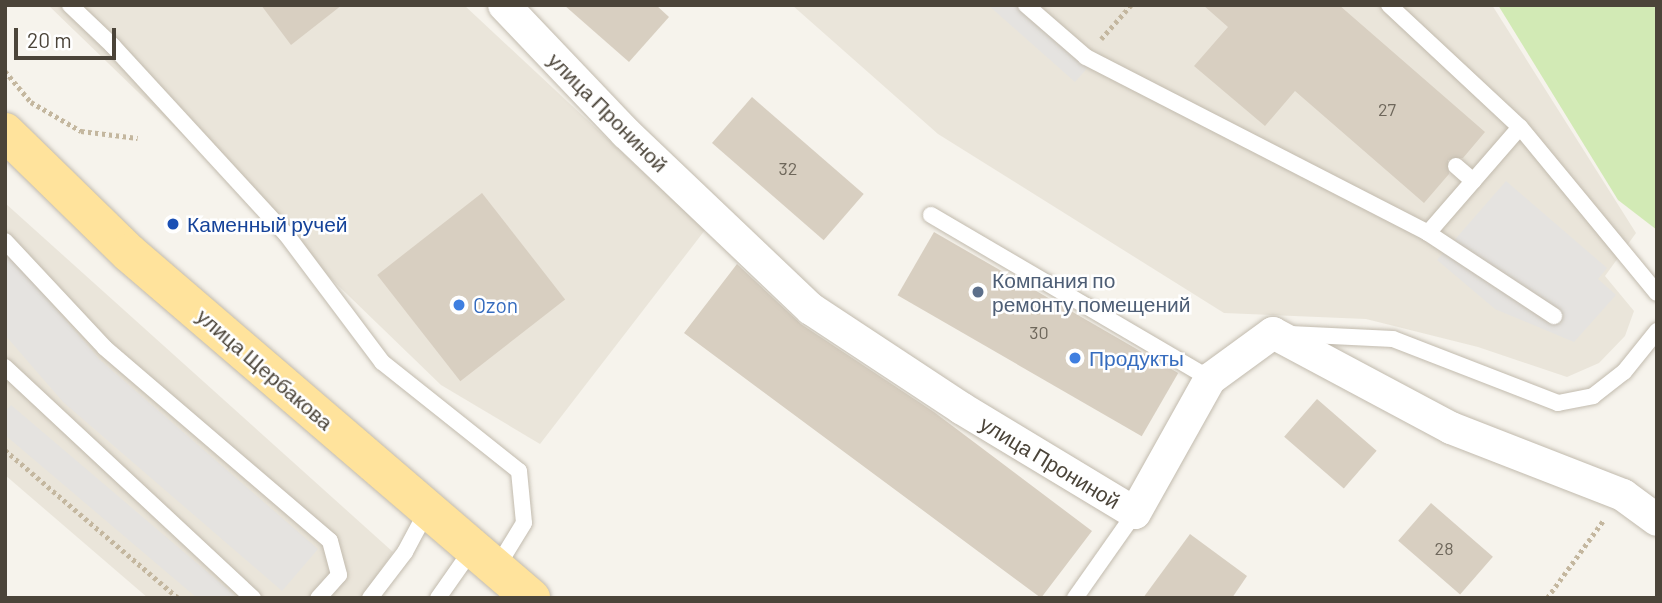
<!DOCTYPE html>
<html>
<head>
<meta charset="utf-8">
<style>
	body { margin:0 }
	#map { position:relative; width:1662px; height:603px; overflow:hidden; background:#f6f3ec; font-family:Barlow,sans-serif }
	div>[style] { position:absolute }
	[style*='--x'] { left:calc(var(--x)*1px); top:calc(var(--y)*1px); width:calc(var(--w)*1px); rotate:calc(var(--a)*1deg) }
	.residential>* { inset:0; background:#eae5da }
	.green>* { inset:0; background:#d2eab5 }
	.parking>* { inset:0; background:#e5e3e0 }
	.building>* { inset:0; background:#d8cfc1; transform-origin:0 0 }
	.path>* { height:4.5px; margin-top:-2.25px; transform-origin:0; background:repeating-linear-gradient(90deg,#c4b79f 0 3.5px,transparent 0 7px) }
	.roads { filter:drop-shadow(0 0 2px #c2bbae) drop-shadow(0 0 2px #c2bbae) }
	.service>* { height:16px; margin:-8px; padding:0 8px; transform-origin:8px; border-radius:8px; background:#fff }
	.minor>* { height:32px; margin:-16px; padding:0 16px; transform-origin:16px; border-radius:16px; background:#fff }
	.primary>* { height:38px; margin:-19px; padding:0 19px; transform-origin:19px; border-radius:19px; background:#ffe39c }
	.dots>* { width:19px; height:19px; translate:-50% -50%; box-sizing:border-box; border:4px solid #fff; border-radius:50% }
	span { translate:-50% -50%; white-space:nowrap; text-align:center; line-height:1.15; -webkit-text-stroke:5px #fff; paint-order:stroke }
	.number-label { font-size:18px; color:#6e675b }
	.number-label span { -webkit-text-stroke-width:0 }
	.street-label { font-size:21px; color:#4b4439 }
	.transit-label { font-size:21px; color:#164399 }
	.left { translate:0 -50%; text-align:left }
	.service-label { font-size:21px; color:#4e5e75 }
	.shop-label { font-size:21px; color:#366cbe }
	.frame { position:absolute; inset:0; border:7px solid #4b4439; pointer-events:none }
	.scale { position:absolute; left:14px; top:28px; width:102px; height:32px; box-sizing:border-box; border:4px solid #4b4439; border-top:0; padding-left:9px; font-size:21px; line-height:24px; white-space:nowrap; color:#4b4439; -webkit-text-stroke:5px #fff; paint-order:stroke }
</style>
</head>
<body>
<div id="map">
	<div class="residential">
		<i style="clip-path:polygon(48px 5px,464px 5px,705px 230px,540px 444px,441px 385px)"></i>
		<i style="clip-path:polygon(792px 5px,1492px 5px,1636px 233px,1605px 276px,1634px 311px,1625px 336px,1599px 363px,1567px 377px,1478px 347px,1366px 319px,1224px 313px,938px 134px)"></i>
		<i style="clip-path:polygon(5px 203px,393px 552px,362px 598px,148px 598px,5px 475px)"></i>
	</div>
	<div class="green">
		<i style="clip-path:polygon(1498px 5px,1657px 5px,1657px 230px,1618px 200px)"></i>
	</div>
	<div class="parking">
		<i style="clip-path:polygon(988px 5px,1023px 5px,1090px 65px,1075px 82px)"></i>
		<i style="clip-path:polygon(1506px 181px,1607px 268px,1598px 279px,1616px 295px,1574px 342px,1495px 309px,1437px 260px)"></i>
		<i style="clip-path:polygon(5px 250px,100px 360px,318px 549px,282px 591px,63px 402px,5px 335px)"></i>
		<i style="clip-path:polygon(11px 405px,238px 598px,197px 598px,5px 435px,5px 412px)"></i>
	</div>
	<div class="building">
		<i style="clip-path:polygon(261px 5px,342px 5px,291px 45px)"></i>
		<i style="clip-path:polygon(564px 5px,656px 5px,669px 17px,629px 62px)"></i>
		<i style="clip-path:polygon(1203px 5px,1339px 5px,1485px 132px,1463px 158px,1448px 160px,1449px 174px,1424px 203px,1295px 91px,1265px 126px,1194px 66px,1228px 27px)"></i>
		<i style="left:752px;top:97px;width:148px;height:61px;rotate:41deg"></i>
		<i style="left:482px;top:193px;width:135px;height:133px;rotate:52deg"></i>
		<i style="left:934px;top:232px;width:282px;height:73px;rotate:30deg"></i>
		<i style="clip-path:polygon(737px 264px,801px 324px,934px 412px,1092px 531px,1041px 598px,684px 333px)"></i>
		<i style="left:1317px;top:399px;width:79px;height:50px;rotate:41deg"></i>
		<i style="left:1431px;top:503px;width:82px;height:50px;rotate:41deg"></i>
		<i style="clip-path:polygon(1190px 534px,1247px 576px,1232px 598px,1143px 598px)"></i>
	</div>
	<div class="path">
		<i style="--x:1101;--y:39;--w:45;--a:-48.6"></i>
		<i style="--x:5;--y:71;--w:40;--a:50"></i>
		<i style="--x:31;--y:102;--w:58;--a:30.1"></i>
		<i style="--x:81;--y:131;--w:57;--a:7"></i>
		<i style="--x:5;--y:450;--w:228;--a:40.5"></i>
		<i style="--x:1547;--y:598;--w:95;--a:-54"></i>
	</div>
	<div class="roads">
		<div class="service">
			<i style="--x:70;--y:5;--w:59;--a:43.6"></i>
			<i style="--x:113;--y:46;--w:255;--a:47.4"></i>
			<i style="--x:286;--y:234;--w:160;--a:53.1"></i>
			<i style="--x:382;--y:362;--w:175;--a:38.5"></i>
			<i style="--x:519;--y:471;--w:52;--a:84.5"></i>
			<i style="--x:524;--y:523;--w:52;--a:121.5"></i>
			<i style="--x:1026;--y:5;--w:79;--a:40.9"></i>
			<i style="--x:1086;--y:57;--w:385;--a:27.2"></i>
			<i style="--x:1428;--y:233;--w:151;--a:33.4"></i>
			<i style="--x:1389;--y:5;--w:179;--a:43"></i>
			<i style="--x:1520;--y:127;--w:215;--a:50.5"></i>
			<i style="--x:1456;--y:166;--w:23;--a:41"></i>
			<i style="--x:931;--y:215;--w:324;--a:30.4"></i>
			<i style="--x:1428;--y:233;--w:140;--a:-49"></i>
			<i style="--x:5;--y:241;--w:146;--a:46.9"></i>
			<i style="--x:105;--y:348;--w:296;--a:40.6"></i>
			<i style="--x:330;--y:541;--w:35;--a:75"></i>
			<i style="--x:339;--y:575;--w:31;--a:132"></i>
			<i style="--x:1290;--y:334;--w:103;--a:2.8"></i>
			<i style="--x:1393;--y:339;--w:177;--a:21.2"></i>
			<i style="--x:1558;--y:403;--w:36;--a:-11"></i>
			<i style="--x:1593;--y:396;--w:39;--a:-38"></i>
			<i style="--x:1624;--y:372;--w:53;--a:-51.2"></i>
			<i style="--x:5;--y:367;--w:339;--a:43"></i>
			<i style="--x:370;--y:598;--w:58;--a:-52.7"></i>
			<i style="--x:405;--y:552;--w:49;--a:-61.9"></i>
			<i style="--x:438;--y:598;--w:61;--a:-55"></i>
			<i style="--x:1075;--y:598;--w:104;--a:-54.8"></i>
		</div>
		<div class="minor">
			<i style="--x:504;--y:5;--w:177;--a:46.4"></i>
			<i style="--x:626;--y:133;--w:255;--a:43.6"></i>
			<i style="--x:811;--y:309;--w:180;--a:33.4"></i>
			<i style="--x:961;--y:408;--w:203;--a:31.1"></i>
			<i style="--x:1135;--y:513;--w:154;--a:-60.8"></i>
			<i style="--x:1210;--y:379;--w:78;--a:-36.1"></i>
			<i style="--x:1273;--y:333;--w:202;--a:28.1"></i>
			<i style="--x:1451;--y:428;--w:185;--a:21.3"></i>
			<i style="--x:1623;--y:495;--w:42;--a:36.3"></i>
		</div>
		<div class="primary">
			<i style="--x:5;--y:132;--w:173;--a:44.3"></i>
			<i style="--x:129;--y:253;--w:530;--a:40.64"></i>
		</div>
	</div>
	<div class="dots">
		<i style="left:173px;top:224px;background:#1a4fb4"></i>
		<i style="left:978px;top:292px;background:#5c6f8a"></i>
		<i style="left:459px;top:305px;background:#3f7fe0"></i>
		<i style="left:1075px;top:358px;background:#3f7fe0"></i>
	</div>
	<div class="number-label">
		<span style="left:1387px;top:109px">27</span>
		<span style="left:788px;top:168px">32</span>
		<span style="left:1039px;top:332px">30</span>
		<span style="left:1444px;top:548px">28</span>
	</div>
	<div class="street-label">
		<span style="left:608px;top:112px;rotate:45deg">улица Прониной</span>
		<span style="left:265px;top:369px;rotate:41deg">улица Щербакова</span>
		<span style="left:1050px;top:462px;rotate:31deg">улица Прониной</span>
	</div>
	<div class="transit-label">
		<span class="left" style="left:187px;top:224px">Каменный ручей</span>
	</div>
	<div class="service-label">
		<span class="left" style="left:992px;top:292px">Компания по<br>ремонту помещений</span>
	</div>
	<div class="shop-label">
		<span class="left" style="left:473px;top:305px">Ozon</span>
		<span class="left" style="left:1089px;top:358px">Продукты</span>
	</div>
	<div class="frame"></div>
	<div class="scale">20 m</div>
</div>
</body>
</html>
